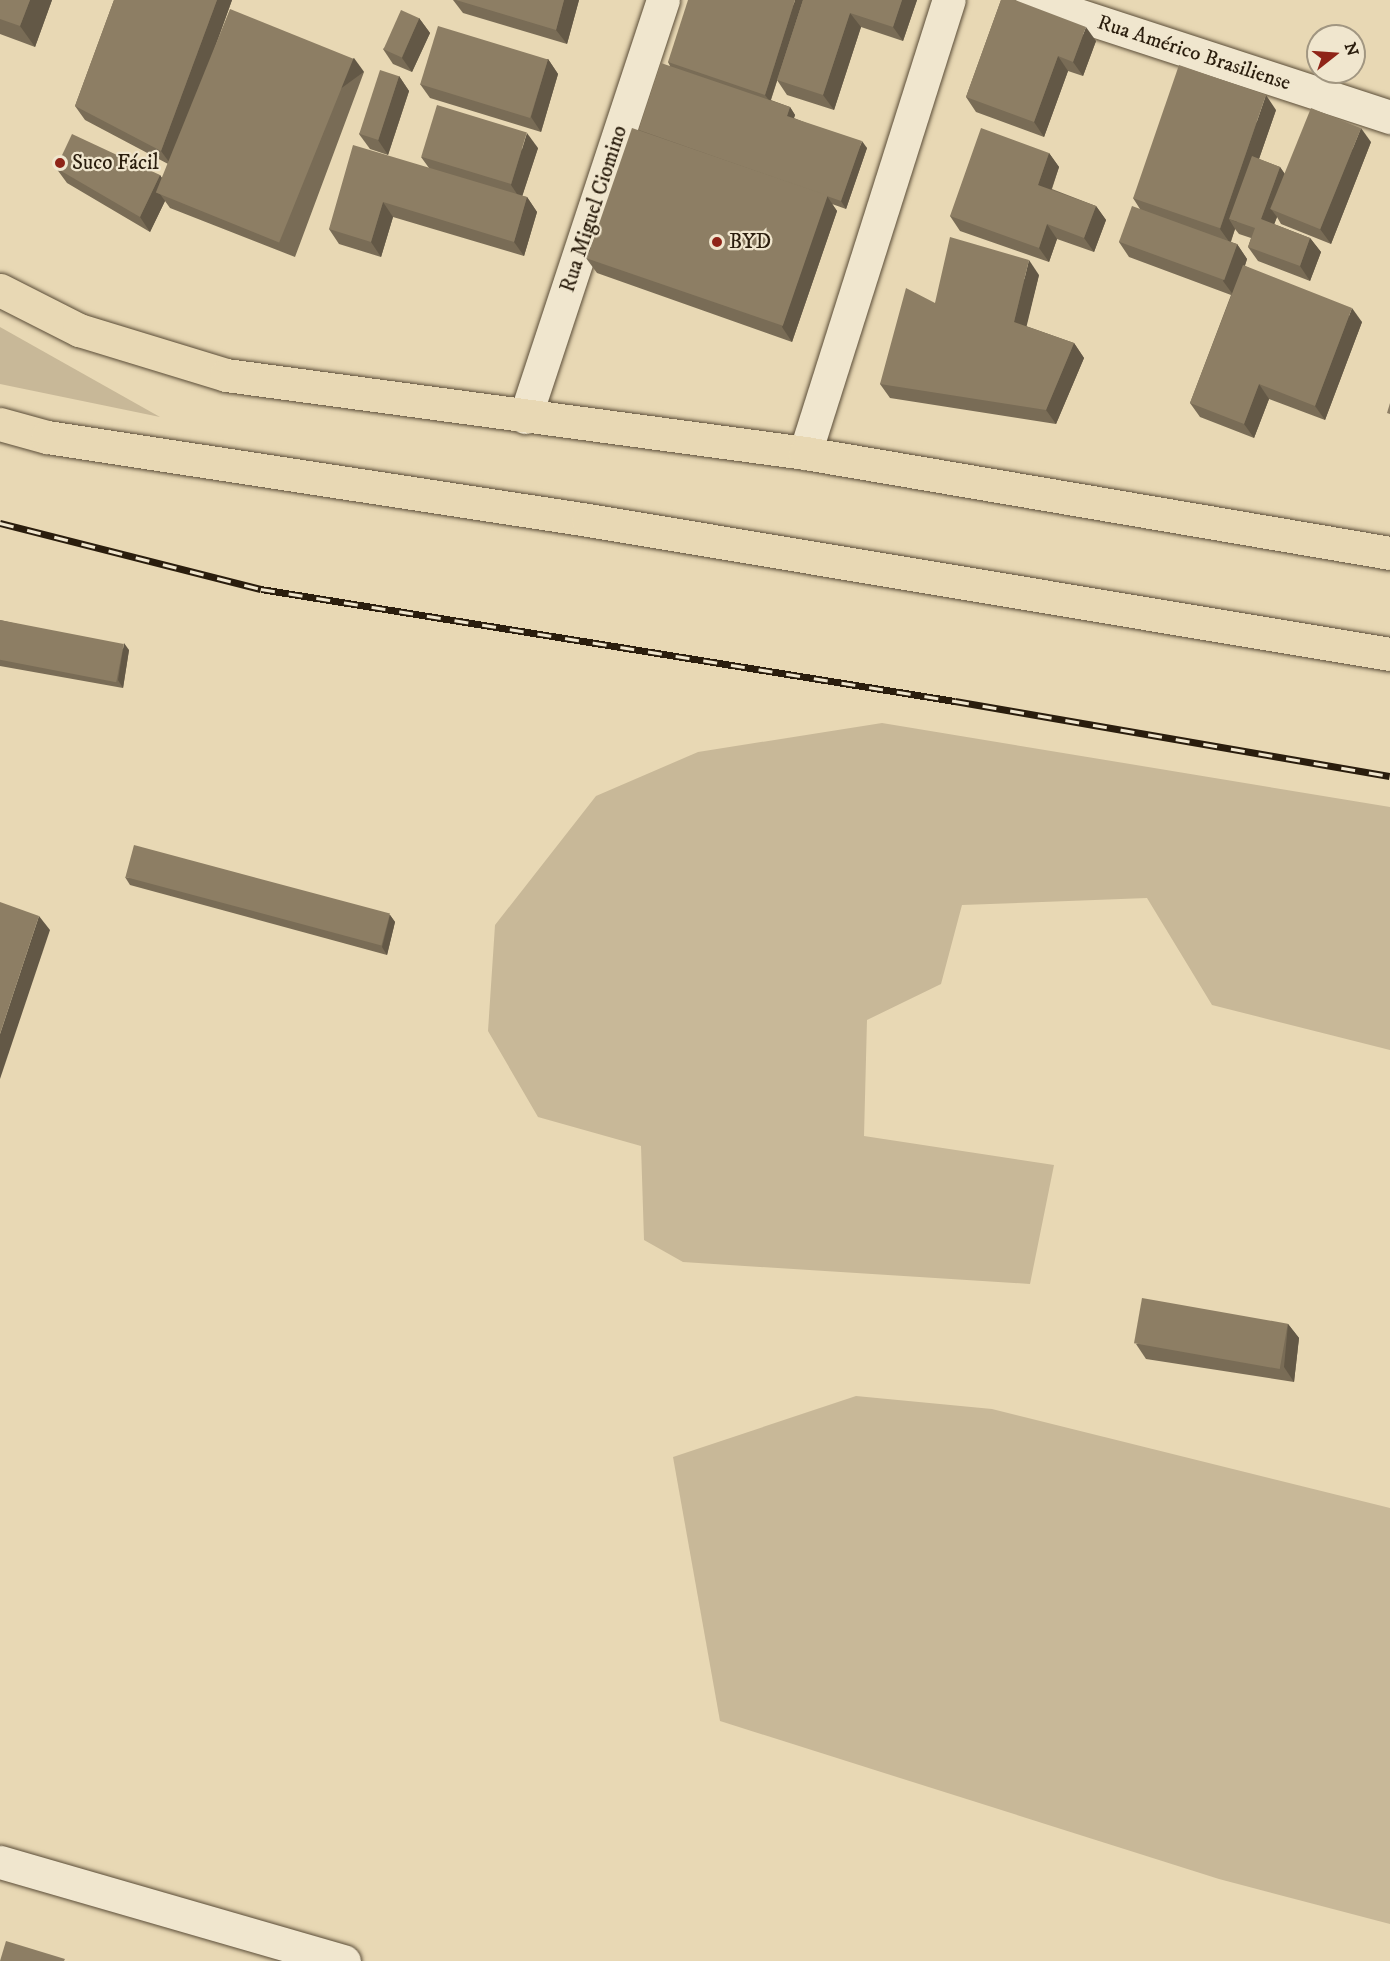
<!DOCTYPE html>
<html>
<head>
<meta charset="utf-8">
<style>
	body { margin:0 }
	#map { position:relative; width:1390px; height:1961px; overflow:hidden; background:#e8d8b4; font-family:"IM FELL DW Pica",serif }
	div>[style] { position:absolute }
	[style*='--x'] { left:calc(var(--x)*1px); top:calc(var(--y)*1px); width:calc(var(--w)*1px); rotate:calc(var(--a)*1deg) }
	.green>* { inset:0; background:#c8b898 }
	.roads { filter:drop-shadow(0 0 2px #5a4c37) drop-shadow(0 0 2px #5a4c37) }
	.street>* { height:33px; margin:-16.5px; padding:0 16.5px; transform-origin:16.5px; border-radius:16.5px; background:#f0e6ce }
	.primary>* { height:33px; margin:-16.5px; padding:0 16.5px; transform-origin:16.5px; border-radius:16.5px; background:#e8d8b4 }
	.rail>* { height:7px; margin-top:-3.5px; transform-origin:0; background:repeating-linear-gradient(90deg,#f0e6ce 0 14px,#2a1d0d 0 28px); box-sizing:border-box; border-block:2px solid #2a1d0d }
	.wall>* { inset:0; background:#796c56 }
	.shaded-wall>* { inset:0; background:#635846; transform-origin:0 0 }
	.building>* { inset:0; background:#8d7e64; transform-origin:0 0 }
	.dots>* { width:16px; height:16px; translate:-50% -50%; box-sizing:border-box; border:3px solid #f0e6ce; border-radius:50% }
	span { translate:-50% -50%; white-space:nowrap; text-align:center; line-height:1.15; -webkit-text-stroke:4.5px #f0e6ce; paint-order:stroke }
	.street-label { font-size:21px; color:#2a1d0d }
	.poi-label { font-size:21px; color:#2a1d0d }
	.left { translate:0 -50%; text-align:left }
	.north { position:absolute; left:1306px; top:24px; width:60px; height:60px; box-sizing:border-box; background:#f0e6ce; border:2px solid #a19681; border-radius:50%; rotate:73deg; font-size:16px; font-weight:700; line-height:24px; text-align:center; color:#2a1d0d }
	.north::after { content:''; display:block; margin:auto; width:21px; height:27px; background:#8f2418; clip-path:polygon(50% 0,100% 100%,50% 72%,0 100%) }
</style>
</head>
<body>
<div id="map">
	<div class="green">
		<i style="clip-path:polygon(0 327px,160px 417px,0 384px)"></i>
		<i style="clip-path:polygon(882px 723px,1390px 807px,1390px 1050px,1212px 1005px,1147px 898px,962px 905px,941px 984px,867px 1020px,864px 1136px,1054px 1165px,1030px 1284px,683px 1262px,644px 1240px,641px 1146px,538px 1117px,488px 1031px,495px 925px,596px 796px,698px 752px)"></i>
		<i style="clip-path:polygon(856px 1396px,992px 1409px,1390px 1508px,1390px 1924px,1219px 1879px,720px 1721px,673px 1457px)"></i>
	</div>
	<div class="roads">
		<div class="street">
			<i style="--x:1032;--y:0;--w:377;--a:18.1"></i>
			<i style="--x:525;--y:417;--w:439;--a:-71.7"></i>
			<i style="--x:805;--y:453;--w:475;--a:-72.4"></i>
			<i style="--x:0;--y:1862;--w:358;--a:16.1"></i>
		</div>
		<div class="primary">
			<i style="--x:0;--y:290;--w:89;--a:26.9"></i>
			<i style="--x:79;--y:330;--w:154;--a:17"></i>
			<i style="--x:226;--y:375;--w:584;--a:7.67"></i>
			<i style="--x:805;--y:453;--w:593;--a:9.7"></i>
			<i style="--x:0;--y:424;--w:49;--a:15.5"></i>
			<i style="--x:47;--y:437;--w:547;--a:8.72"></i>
			<i style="--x:588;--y:520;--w:813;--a:9.49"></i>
		</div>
	</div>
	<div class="rail">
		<i style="--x:0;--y:523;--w:269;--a:14.2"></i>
		<i style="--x:261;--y:589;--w:703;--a:9.17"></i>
		<i style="--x:955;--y:701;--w:441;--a:9.8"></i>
	</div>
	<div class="wall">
		<i style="clip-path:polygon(0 0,52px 0,35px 47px,0 34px)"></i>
		<i style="clip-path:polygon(114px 0,232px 0,204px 78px,364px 72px,295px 257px,170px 208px,165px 201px,150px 232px,67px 183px,56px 168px,160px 175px,164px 182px,170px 165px,85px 120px,75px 106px)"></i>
		<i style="clip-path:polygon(453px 0,579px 0,567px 44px,463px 13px)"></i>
		<i style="clip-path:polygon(803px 0,771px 100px,790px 107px,795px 115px,794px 118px,867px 148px,846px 209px,832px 204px,837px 211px,792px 342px,597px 273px,586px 258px,639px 130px,670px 66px,668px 62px)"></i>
		<i style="clip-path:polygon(803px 0,917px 0,903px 41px,861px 27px,834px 110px,787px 95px,777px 80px)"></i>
		<i style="clip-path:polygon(1001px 0,1096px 41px,1083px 76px,1068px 71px,1044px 137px,976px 112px,966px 97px)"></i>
		<i style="clip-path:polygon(419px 18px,430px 33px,412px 72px,393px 64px,383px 49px)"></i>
		<i style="clip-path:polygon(548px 59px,558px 74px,541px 132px,430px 98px,420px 84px)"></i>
		<i style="clip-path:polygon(399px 76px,409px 91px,388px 155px,370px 149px,359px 134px)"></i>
		<i style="clip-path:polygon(1276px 110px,1259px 159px,1280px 167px,1285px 174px,1371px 142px,1331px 244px,1281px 224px,1277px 217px,1274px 224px,1310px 238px,1321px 252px,1310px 281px,1258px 261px,1248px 247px,1251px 238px,1239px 234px,1235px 229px,1231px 242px,1237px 244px,1247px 259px,1245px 266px,1362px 322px,1325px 420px,1269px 399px,1254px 438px,1200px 417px,1190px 403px,1231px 295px,1129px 257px,1119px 242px,1140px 209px,1133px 198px)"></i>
		<i style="clip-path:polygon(538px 148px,522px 196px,527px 197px,537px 212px,524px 256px,393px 217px,381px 257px,339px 244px,329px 229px,429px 168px,421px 157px)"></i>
		<i style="clip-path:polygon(1049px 153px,1059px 167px,1052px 189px,1096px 206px,1106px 220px,1094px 252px,1057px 239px,1049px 262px,960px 231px,950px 216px)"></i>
		<i style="clip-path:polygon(1039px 275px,1026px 326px,1074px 343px,1084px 358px,1056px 424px,890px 398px,880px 384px,935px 303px)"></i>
		<i style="clip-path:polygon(0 620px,129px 650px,123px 688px,0 666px)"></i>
		<i style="clip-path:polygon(125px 877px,390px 915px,395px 922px,387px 955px,130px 885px)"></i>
		<i style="clip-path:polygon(1288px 1324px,1299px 1338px,1294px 1382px,1146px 1359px,1136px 1344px)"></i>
	</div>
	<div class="shaded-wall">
		<i style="clip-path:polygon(30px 0,52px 0,35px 47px,20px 26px)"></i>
		<i style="clip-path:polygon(217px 0,232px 0,172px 166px,161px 151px)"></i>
		<i style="clip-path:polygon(564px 0,579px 0,567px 44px,556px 30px)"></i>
		<i style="clip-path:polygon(795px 0,803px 0,770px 102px,765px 95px)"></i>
		<i style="clip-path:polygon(902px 0,917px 0,903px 41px,893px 27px)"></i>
		<i style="clip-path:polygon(850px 13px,861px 27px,834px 110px,823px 95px)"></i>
		<i style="clip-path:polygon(419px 18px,430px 33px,412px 72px,402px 58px)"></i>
		<i style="clip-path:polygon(1086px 27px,1096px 41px,1083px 76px,1073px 62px)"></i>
		<i style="clip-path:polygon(1058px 56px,1068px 71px,1044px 137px,1034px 122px)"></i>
		<i style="left:354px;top:58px;width:17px;height:197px;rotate:54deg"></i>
		<i style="clip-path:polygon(548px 59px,558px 74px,541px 132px,531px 117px)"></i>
		<i style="clip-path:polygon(399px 76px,409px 91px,388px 155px,378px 140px)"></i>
		<i style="clip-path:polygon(1266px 95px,1276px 110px,1237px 222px,1229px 219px,1235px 229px,1230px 243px,1220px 229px)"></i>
		<i style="clip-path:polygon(790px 107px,795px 115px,792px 123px,787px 116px)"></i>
		<i style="clip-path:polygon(1361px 128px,1371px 142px,1331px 244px,1320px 229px)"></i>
		<i style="clip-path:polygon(527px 133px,538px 148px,521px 200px,511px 185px)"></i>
		<i style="clip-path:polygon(862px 141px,867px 148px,846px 209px,841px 201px)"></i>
		<i style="clip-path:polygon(1049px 153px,1059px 167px,1048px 199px,1038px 185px)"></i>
		<i style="clip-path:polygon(1280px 167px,1290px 182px,1271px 209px,1277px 217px,1271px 233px,1261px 219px)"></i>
		<i style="clip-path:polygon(160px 175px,170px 190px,160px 194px,165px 201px,150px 232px,140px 217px)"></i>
		<i style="clip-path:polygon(827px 196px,837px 211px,792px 342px,782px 327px)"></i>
		<i style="clip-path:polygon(527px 197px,537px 212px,524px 256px,514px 242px)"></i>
		<i style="clip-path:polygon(383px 202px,393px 217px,381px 257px,371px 242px)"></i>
		<i style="clip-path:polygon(1096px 206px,1106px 220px,1094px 252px,1084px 238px)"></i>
		<i style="clip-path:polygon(1047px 224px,1057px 239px,1049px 262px,1039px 248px)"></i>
		<i style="clip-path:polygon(1310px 238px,1321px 252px,1310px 281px,1300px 266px)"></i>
		<i style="clip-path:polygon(1237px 244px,1247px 259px,1234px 296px,1223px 281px)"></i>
		<i style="clip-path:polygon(1029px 260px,1039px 275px,1024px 337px,1014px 322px)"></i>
		<i style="clip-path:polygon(1352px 308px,1362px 322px,1325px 420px,1315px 406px)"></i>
		<i style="clip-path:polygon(1074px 343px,1084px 358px,1056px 424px,1046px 410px)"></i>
		<i style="clip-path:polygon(1259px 384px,1269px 399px,1254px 438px,1244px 424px)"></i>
		<i style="clip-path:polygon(124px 643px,129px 650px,123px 688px,118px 680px)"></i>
		<i style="clip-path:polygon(390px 915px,395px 922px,387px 955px,382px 947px)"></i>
		<i style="clip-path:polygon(39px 916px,50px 930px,0 1079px,0 1034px)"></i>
		<i style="clip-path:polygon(1288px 1324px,1299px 1338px,1294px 1382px,1284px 1367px)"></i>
	</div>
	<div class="building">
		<i style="clip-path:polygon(0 0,30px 0,20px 26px,0 19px)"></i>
		<i style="clip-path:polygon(114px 0,217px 0,161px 151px,75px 106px)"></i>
		<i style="clip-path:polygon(456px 0,564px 0,556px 30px)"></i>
		<i style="clip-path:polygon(688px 0,795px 0,765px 95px,668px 62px)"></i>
		<i style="clip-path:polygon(803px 0,902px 0,893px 27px,850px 13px,823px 95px,777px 80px)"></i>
		<i style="clip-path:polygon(1001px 0,1015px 0,1086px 27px,1073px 62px,1058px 56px,1034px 122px,966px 97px)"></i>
		<i style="left:230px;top:9px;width:133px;height:198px;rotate:22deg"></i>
		<i style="left:401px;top:10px;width:20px;height:43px;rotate:24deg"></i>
		<i style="left:438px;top:26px;width:115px;height:61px;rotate:17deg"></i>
		<i style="clip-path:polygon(661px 63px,790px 107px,787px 116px,862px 141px,841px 201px,639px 130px)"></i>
		<i style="left:1179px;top:65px;width:92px;height:141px;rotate:19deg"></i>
		<i style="left:380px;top:70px;width:20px;height:67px;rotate:18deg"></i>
		<i style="left:437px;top:105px;width:94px;height:54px;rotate:17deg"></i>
		<i style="left:1311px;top:108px;width:54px;height:109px;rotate:22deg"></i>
		<i style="left:632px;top:128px;width:207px;height:138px;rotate:19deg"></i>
		<i style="clip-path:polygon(981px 128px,1049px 153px,1038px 185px,1096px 206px,1084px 238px,1047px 224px,1039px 248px,950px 216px)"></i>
		<i style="clip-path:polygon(72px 134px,160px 175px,140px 217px,56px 168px)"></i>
		<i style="clip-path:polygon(353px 145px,527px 197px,514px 242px,383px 202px,371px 242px,329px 229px)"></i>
		<i style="clip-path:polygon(1252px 156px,1280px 167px,1261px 219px,1310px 238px,1300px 266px,1248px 247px,1255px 228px,1229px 219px)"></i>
		<i style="left:1132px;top:206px;width:112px;height:38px;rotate:20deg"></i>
		<i style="clip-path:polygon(950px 237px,1029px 260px,1014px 322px,1074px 343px,1046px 410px,880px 384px,906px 288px,935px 303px)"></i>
		<i style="clip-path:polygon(1243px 265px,1352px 308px,1315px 406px,1259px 384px,1244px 424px,1190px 403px)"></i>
		<i style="clip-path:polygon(1390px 403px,1390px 414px,1387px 413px)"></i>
		<i style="left:0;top:620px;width:126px;height:39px;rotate:11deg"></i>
		<i style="left:134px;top:845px;width:265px;height:33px;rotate:15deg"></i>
		<i style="clip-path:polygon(0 902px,39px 916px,0 1034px)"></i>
		<i style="left:1142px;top:1298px;width:148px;height:46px;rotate:10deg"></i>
		<i style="clip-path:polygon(6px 1941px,65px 1959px,64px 1961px,0 1961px)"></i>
	</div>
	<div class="dots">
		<i style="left:60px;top:163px;background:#8f2418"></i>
		<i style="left:717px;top:242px;background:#8f2418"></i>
	</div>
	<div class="street-label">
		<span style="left:1194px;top:53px;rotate:18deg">Rua Américo Brasiliense</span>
		<span style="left:594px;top:209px;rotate:-72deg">Rua Miguel Ciomino</span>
	</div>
	<div class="poi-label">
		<span class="left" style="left:72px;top:163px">Suco Fácil</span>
		<span class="left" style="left:729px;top:242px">BYD</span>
	</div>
	<div class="north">N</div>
</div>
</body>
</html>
